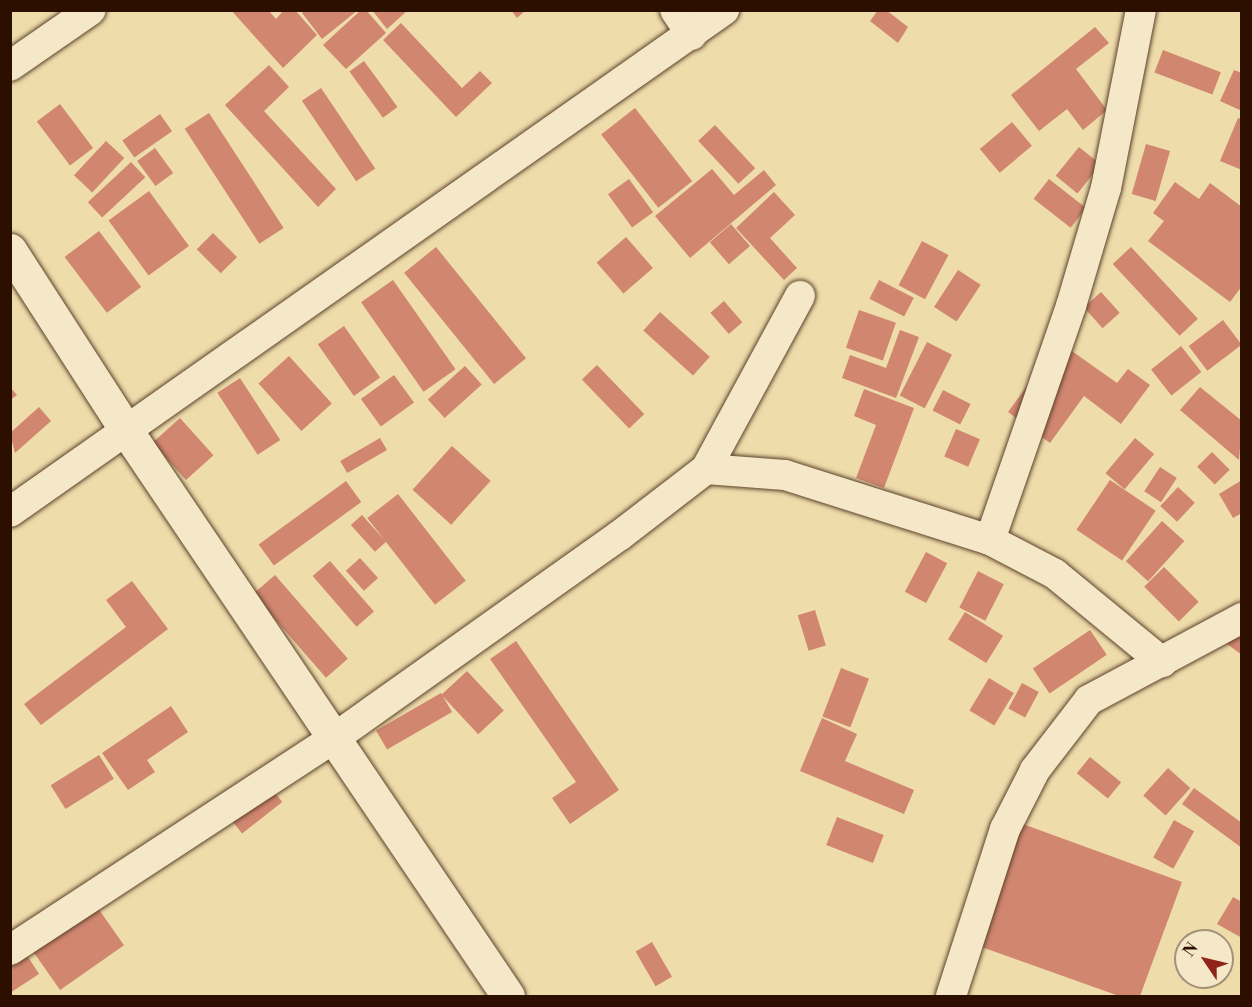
<!DOCTYPE html>
<html>
<head>
<meta charset="utf-8">
<style>
	body { margin:0 }
	#map { position:relative; width:1252px; height:1007px; overflow:hidden; background:#eedcab; font-family:"Libre Bodoni",serif }
	div>[style] { position:absolute }
	[style*='--x'] { left:calc(var(--x)*1px); top:calc(var(--y)*1px); width:calc(var(--w)*1px); rotate:calc(var(--a)*1deg) }
	.building>* { inset:0; background:#d18670; transform-origin:0 0 }
	.roads { filter:drop-shadow(0 0 2px #5d422b) drop-shadow(0 0 2px #5d422b) }
	.street>* { height:30px; margin:-15px; padding:0 15px; transform-origin:15px; border-radius:15px; background:#f4e8c8 }
	.secondary>* { height:33px; margin:-16.5px; padding:0 16.5px; transform-origin:16.5px; border-radius:16.5px; background:#f4e8c8 }
	span { translate:-50% -50%; white-space:nowrap; text-align:center; line-height:1.15; -webkit-text-stroke:4.5px #f4e8c8; paint-order:stroke }
	.frame { position:absolute; inset:0; border:12px solid #2d0f00; pointer-events:none }
	.north { position:absolute; left:1174px; top:929px; width:60px; height:60px; box-sizing:border-box; background:#f4e8c8; border:2px solid #a49178; border-radius:50%; rotate:305deg; font-size:16px; font-weight:700; line-height:24px; text-align:center; color:#2d0f00 }
	.north::after { content:''; display:block; margin:auto; width:21px; height:27px; background:#8f2418; clip-path:polygon(50% 0,100% 100%,50% 72%,0 100%) }
</style>
</head>
<body>
<div id="map">
	<div class="building">
		<i style="clip-path:polygon(231px 10px,268px 10px,276px 19px,284px 10px,295px 10px,317px 35px,283px 68px)"></i>
		<i style="clip-path:polygon(306px 10px,358px 10px,322px 39px,302px 13px)"></i>
		<i style="clip-path:polygon(361px 10px,366px 10px,386px 33px,346px 69px,323px 45px)"></i>
		<i style="clip-path:polygon(372px 10px,408px 10px,387px 29px)"></i>
		<i style="clip-path:polygon(511px 10px,526px 10px,517px 18px)"></i>
		<i style="clip-path:polygon(878px 10px,886px 10px,908px 27px,898px 43px,870px 21px)"></i>
		<i style="clip-path:polygon(401px 23px,462px 88px,480px 71px,492px 83px,456px 117px,383px 40px)"></i>
		<i style="clip-path:polygon(1095px 27px,1109px 43px,1076px 69px,1107px 110px,1083px 130px,1067px 109px,1039px 131px,1011px 95px)"></i>
		<i style="left:1163px;top:50px;width:62px;height:24px;rotate:21deg"></i>
		<i style="left:364px;top:61px;width:57px;height:18px;rotate:54deg"></i>
		<i style="clip-path:polygon(269px 65px,289px 87px,264px 111px,336px 189px,318px 207px,225px 105px)"></i>
		<i style="clip-path:polygon(1234px 70px,1242px 73px,1242px 111px,1220px 101px)"></i>
		<i style="left:321px;top:88px;width:97px;height:23px;rotate:56deg"></i>
		<i style="left:60px;top:104px;width:55px;height:29px;rotate:53deg"></i>
		<i style="left:635px;top:108px;width:93px;height:43px;rotate:52deg"></i>
		<i style="left:209px;top:113px;width:137px;height:29px;rotate:57deg"></i>
		<i style="left:160px;top:114px;width:21px;height:46px;rotate:55deg"></i>
		<i style="clip-path:polygon(1238px 118px,1242px 119px,1242px 170px,1220px 161px)"></i>
		<i style="left:1012px;top:122px;width:31px;height:42px;rotate:50deg"></i>
		<i style="left:715px;top:125px;width:59px;height:23px;rotate:47deg"></i>
		<i style="left:106px;top:141px;width:25px;height:47px;rotate:43deg"></i>
		<i style="left:1146px;top:144px;width:25px;height:52px;rotate:16deg"></i>
		<i style="left:1079px;top:147px;width:28px;height:37px;rotate:39deg"></i>
		<i style="left:155px;top:148px;width:31px;height:22px;rotate:54deg"></i>
		<i style="left:131px;top:162px;width:21px;height:59px;rotate:47deg"></i>
		<i style="clip-path:polygon(712px 169px,734px 195px,764px 170px,776px 185px,690px 258px,655px 216px)"></i>
		<i style="left:629px;top:179px;width:41px;height:26px;rotate:54deg"></i>
		<i style="left:1049px;top:179px;width:47px;height:25px;rotate:38deg"></i>
		<i style="clip-path:polygon(1175px 182px,1199px 199px,1210px 183px,1242px 207px,1242px 286px,1230px 302px,1148px 241px,1164px 221px,1153px 213px)"></i>
		<i style="left:149px;top:191px;width:68px;height:50px;rotate:54deg"></i>
		<i style="clip-path:polygon(774px 192px,795px 215px,770px 238px,797px 268px,784px 280px,736px 228px)"></i>
		<i style="left:731px;top:224px;width:29px;height:28px;rotate:49deg"></i>
		<i style="left:99px;top:231px;width:70px;height:43px;rotate:53deg"></i>
		<i style="left:213px;top:233px;width:34px;height:23px;rotate:45deg"></i>
		<i style="left:626px;top:237px;width:41px;height:39px;rotate:49deg"></i>
		<i style="left:922px;top:241px;width:30px;height:50px;rotate:28deg"></i>
		<i style="left:436px;top:247px;width:143px;height:41px;rotate:51deg"></i>
		<i style="left:1131px;top:247px;width:98px;height:25px;rotate:47deg"></i>
		<i style="left:958px;top:270px;width:27px;height:44px;rotate:33deg"></i>
		<i style="left:393px;top:280px;width:109px;height:39px;rotate:55deg"></i>
		<i style="left:879px;top:280px;width:39px;height:21px;rotate:27deg"></i>
		<i style="left:1101px;top:292px;width:28px;height:23px;rotate:48deg"></i>
		<i style="left:724px;top:301px;width:28px;height:18px;rotate:49deg"></i>
		<i style="left:859px;top:310px;width:39px;height:40px;rotate:19deg"></i>
		<i style="left:660px;top:312px;width:67px;height:25px;rotate:42deg"></i>
		<i style="left:1223px;top:320px;width:31px;height:43px;rotate:53deg"></i>
		<i style="left:344px;top:326px;width:63px;height:32px;rotate:55deg"></i>
		<i style="clip-path:polygon(900px 330px,919px 337px,896px 398px,842px 378px,850px 355px,886px 368px)"></i>
		<i style="left:927px;top:342px;width:28px;height:60px;rotate:27deg"></i>
		<i style="clip-path:polygon(1059px 342px,1117px 383px,1128px 369px,1150px 385px,1121px 424px,1084px 396px,1050px 443px,1008px 412px)"></i>
		<i style="left:1181px;top:346px;width:33px;height:38px;rotate:52deg"></i>
		<i style="left:289px;top:356px;width:64px;height:41px;rotate:48deg"></i>
		<i style="left:597px;top:365px;width:68px;height:21px;rotate:46deg"></i>
		<i style="left:465px;top:366px;width:25px;height:50px;rotate:48deg"></i>
		<i style="left:394px;top:375px;width:34px;height:41px;rotate:54deg"></i>
		<i style="left:240px;top:378px;width:74px;height:27px;rotate:57deg"></i>
		<i style="clip-path:polygon(10px 387px,17px 395px,10px 400px)"></i>
		<i style="clip-path:polygon(1200px 387px,1242px 421px,1239px 460px,1180px 410px)"></i>
		<i style="clip-path:polygon(864px 389px,914px 408px,884px 488px,856px 478px,876px 425px,854px 416px)"></i>
		<i style="left:943px;top:390px;width:31px;height:23px;rotate:27deg"></i>
		<i style="clip-path:polygon(39px 407px,51px 421px,15px 453px,10px 433px)"></i>
		<i style="left:180px;top:418px;width:50px;height:37px;rotate:48deg"></i>
		<i style="left:956px;top:429px;width:26px;height:30px;rotate:23deg"></i>
		<i style="left:380px;top:438px;width:14px;height:46px;rotate:60deg"></i>
		<i style="left:1135px;top:438px;width:25px;height:46px;rotate:40deg"></i>
		<i style="left:452px;top:446px;width:52px;height:59px;rotate:42deg"></i>
		<i style="left:1212px;top:452px;width:25px;height:21px;rotate:45deg"></i>
		<i style="left:1160px;top:467px;width:20px;height:29px;rotate:33deg"></i>
		<i style="left:1110px;top:480px;width:55px;height:60px;rotate:34deg"></i>
		<i style="clip-path:polygon(1242px 480px,1242px 513px,1233px 518px,1219px 494px)"></i>
		<i style="left:346px;top:481px;width:26px;height:108px;rotate:54deg"></i>
		<i style="left:1178px;top:487px;width:23px;height:26px;rotate:43deg"></i>
		<i style="left:398px;top:494px;width:110px;height:39px;rotate:52deg"></i>
		<i style="left:362px;top:515px;width:36px;height:15px;rotate:48deg"></i>
		<i style="left:1162px;top:521px;width:30px;height:54px;rotate:42deg"></i>
		<i style="left:926px;top:552px;width:24px;height:45px;rotate:28deg"></i>
		<i style="left:360px;top:558px;width:27px;height:19px;rotate:48deg"></i>
		<i style="left:330px;top:561px;width:67px;height:23px;rotate:49deg"></i>
		<i style="left:1164px;top:567px;width:49px;height:28px;rotate:45deg"></i>
		<i style="left:978px;top:571px;width:29px;height:41px;rotate:27deg"></i>
		<i style="left:275px;top:575px;width:111px;height:29px;rotate:49deg"></i>
		<i style="clip-path:polygon(132px 581px,168px 629px,41px 725px,24px 704px,126px 627px,106px 600px)"></i>
		<i style="left:815px;top:610px;width:37px;height:18px;rotate:73deg"></i>
		<i style="left:965px;top:612px;width:45px;height:32px;rotate:32deg"></i>
		<i style="clip-path:polygon(1242px 625px,1242px 655px,1227px 644px)"></i>
		<i style="left:1090px;top:630px;width:30px;height:69px;rotate:56deg"></i>
		<i style="clip-path:polygon(516px 641px,619px 790px,570px 824px,552px 798px,576px 782px,490px 659px)"></i>
		<i style="left:841px;top:668px;width:30px;height:52px;rotate:21deg"></i>
		<i style="left:467px;top:671px;width:54px;height:35px;rotate:47deg"></i>
		<i style="left:989px;top:678px;width:29px;height:38px;rotate:31deg"></i>
		<i style="left:1022px;top:683px;width:19px;height:29px;rotate:28deg"></i>
		<i style="left:441px;top:693px;width:22px;height:75px;rotate:60deg"></i>
		<i style="clip-path:polygon(171px 706px,188px 732px,147px 760px,155px 772px,128px 790px,102px 753px)"></i>
		<i style="clip-path:polygon(822px 718px,857px 734px,845px 761px,914px 790px,904px 814px,800px 771px)"></i>
		<i style="left:99px;top:755px;width:28px;height:57px;rotate:58deg"></i>
		<i style="left:1090px;top:757px;width:40px;height:21px;rotate:39deg"></i>
		<i style="left:1168px;top:768px;width:30px;height:37px;rotate:42deg"></i>
		<i style="left:265px;top:780px;width:28px;height:51px;rotate:52deg"></i>
		<i style="clip-path:polygon(1194px 788px,1242px 823px,1242px 848px,1182px 804px)"></i>
		<i style="left:837px;top:817px;width:50px;height:30px;rotate:21deg"></i>
		<i style="left:1174px;top:820px;width:23px;height:43px;rotate:29deg"></i>
		<i style="clip-path:polygon(1020px 823px,1182px 882px,1140px 996px,1119px 996px,976px 945px)"></i>
		<i style="clip-path:polygon(1233px 897px,1242px 902px,1242px 938px,1217px 924px)"></i>
		<i style="left:93px;top:901px;width:54px;height:78px;rotate:55deg"></i>
		<i style="left:652px;top:942px;width:40px;height:19px;rotate:60deg"></i>
		<i style="clip-path:polygon(23px 949px,39px 974px,10px 993px,10px 957px)"></i>
	</div>
	<div class="roads">
		<div class="street">
			<i style="--x:675;--y:10;--w:30;--a:56"></i>
			<i style="--x:10;--y:66;--w:98;--a:-34.7"></i>
			<i style="--x:706;--y:469;--w:197;--a:-61.5"></i>
			<i style="--x:10;--y:512;--w:873;--a:-35.11"></i>
			<i style="--x:990;--y:540;--w:248;--a:-70.9"></i>
			<i style="--x:1071;--y:306;--w:123;--a:-73.5"></i>
			<i style="--x:1106;--y:188;--w:181;--a:-78.9"></i>
			<i style="--x:10;--y:950;--w:386;--a:-33.2"></i>
			<i style="--x:333;--y:739;--w:351;--a:-35.4"></i>
			<i style="--x:619;--y:536;--w:110;--a:-37.6"></i>
			<i style="--x:706;--y:469;--w:79;--a:4.3"></i>
			<i style="--x:785;--y:475;--w:215;--a:17.6"></i>
			<i style="--x:990;--y:540;--w:73;--a:27.6"></i>
			<i style="--x:1055;--y:574;--w:139;--a:39.4"></i>
			<i style="--x:951;--y:996;--w:176;--a:-72.1"></i>
			<i style="--x:1005;--y:829;--w:66;--a:-63"></i>
			<i style="--x:1035;--y:770;--w:88;--a:-52.4"></i>
			<i style="--x:1089;--y:700;--w:174;--a:-28.2"></i>
		</div>
		<div class="secondary">
			<i style="--x:10;--y:250;--w:218;--a:57.2"></i>
			<i style="--x:128;--y:433;--w:679;--a:55.98"></i>
		</div>
	</div>
	<div class="frame"></div>
	<div class="north">N</div>
</div>
</body>
</html>
